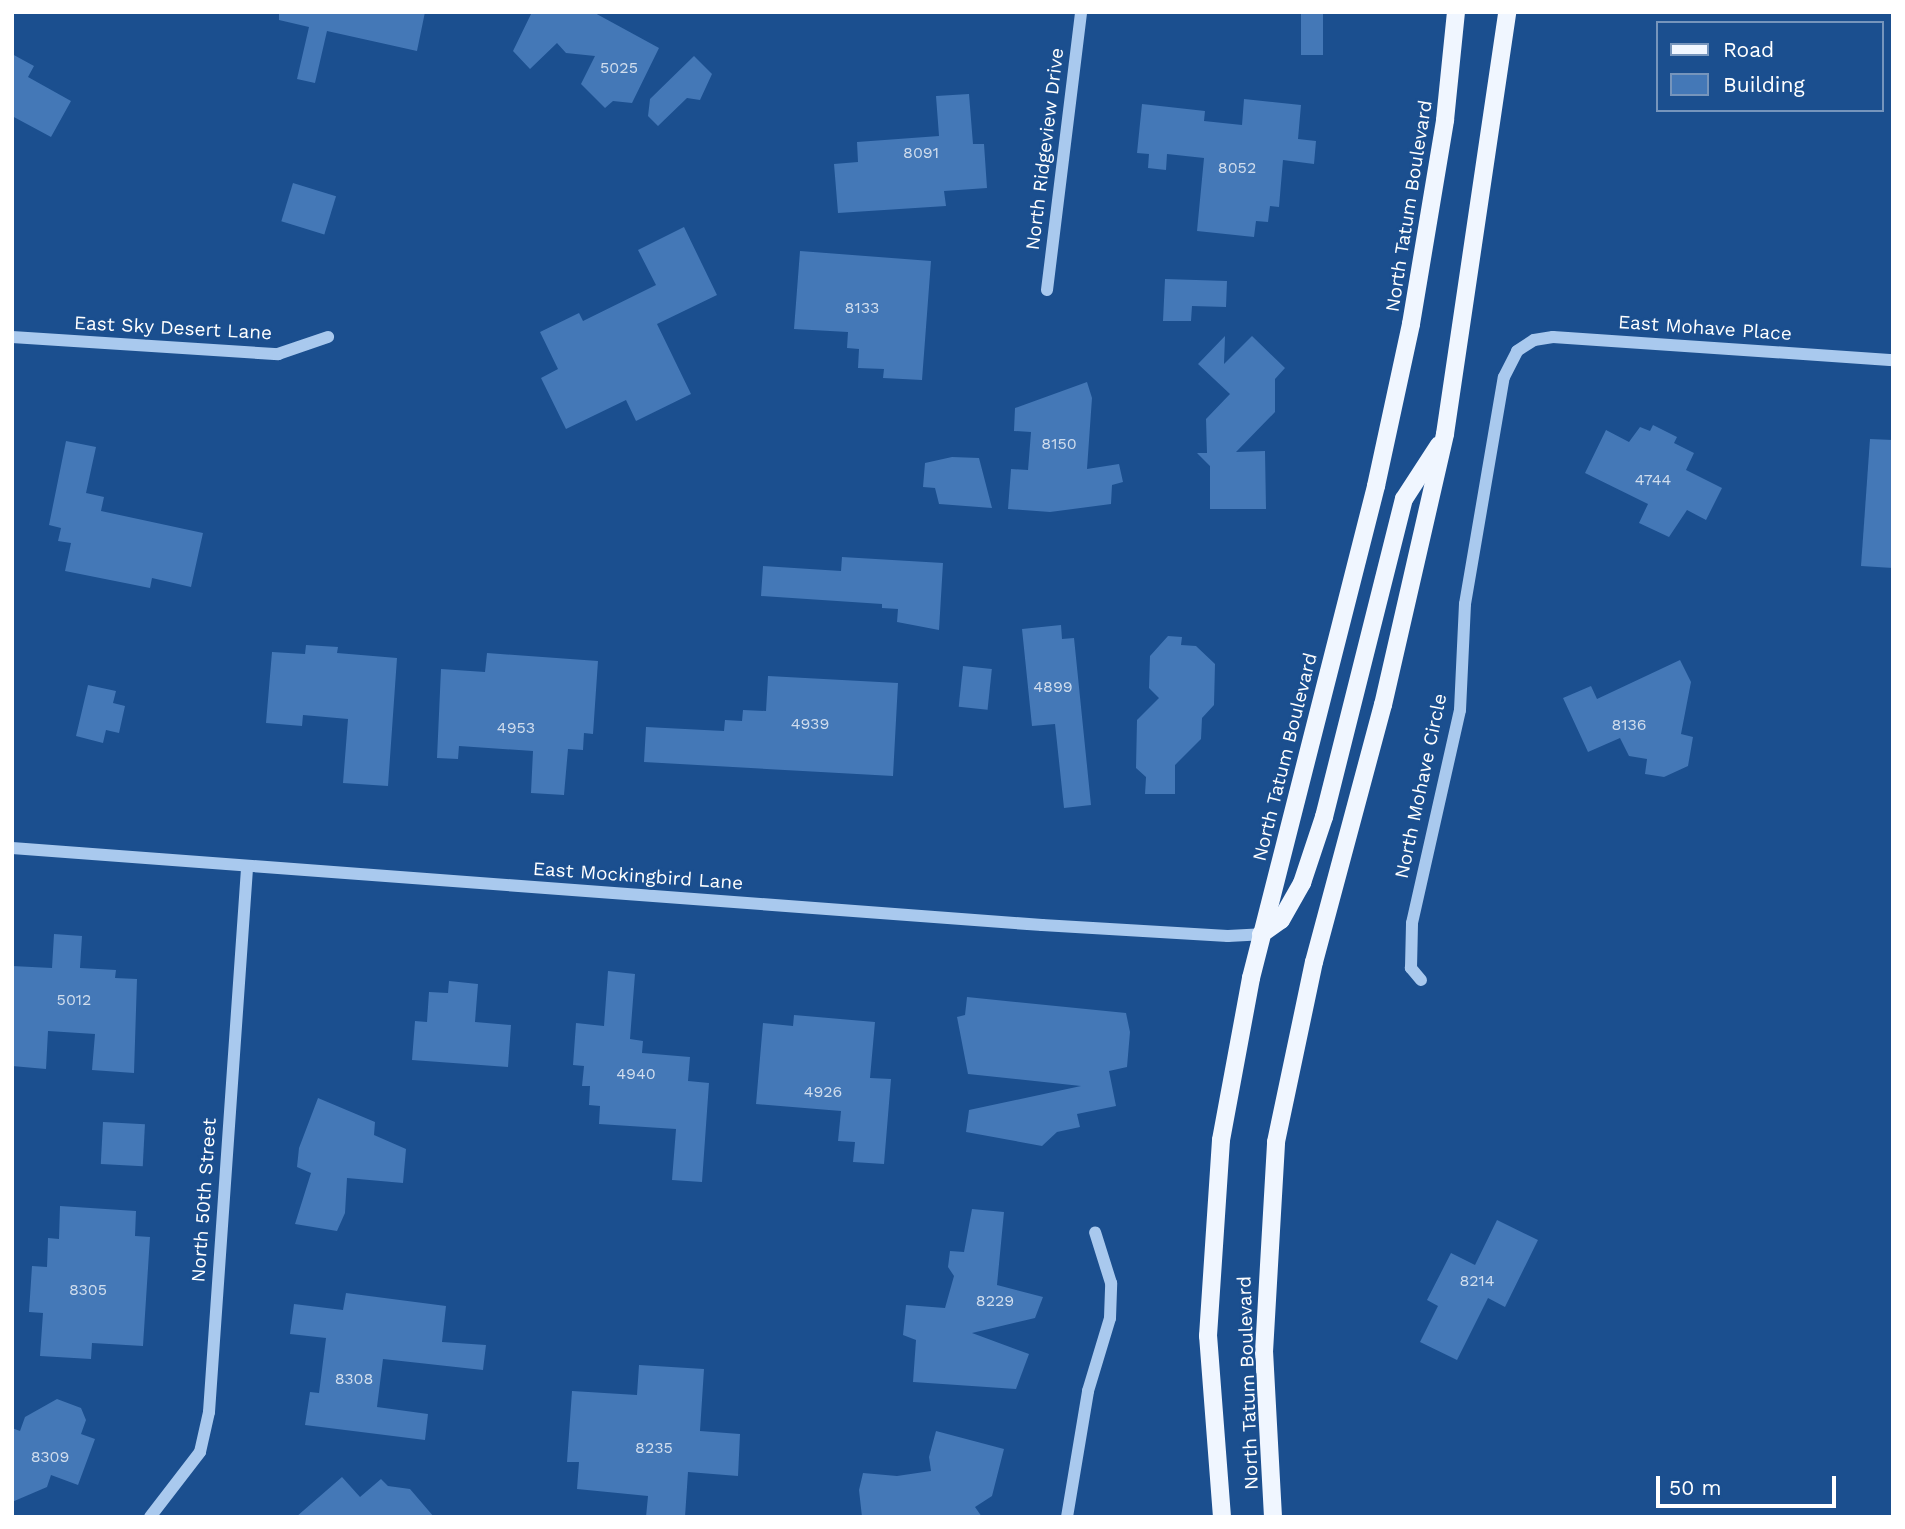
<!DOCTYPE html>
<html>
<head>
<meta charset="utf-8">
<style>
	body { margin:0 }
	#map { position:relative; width:1905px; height:1529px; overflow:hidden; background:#1b4f8f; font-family:"Work Sans",sans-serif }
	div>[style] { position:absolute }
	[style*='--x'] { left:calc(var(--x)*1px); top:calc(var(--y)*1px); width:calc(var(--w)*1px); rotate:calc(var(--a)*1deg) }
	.building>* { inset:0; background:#4478b7; transform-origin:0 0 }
	.minor>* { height:12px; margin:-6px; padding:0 6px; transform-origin:6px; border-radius:6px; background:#a9c9ee }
	.major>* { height:18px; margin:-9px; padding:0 9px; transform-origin:9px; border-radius:9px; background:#f0f6ff }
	span { translate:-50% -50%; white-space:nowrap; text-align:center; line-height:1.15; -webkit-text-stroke:5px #1b4f8f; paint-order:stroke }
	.number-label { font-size:16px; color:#d0dded }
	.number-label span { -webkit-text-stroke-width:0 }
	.street-label { font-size:19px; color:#fff }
	.frame { position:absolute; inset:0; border:14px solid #fff; pointer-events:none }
	.legend { position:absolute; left:1656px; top:21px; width:228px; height:91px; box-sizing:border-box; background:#1b4f8f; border:2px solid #7695bc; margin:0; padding:9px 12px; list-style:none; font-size:21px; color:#fff }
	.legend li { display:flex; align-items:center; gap:14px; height:35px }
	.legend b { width:35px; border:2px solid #7695bc }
	.scale { position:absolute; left:1656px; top:1476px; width:180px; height:32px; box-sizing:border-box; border:4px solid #fff; border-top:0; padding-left:9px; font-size:21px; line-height:24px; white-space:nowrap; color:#fff; -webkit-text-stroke:5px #1b4f8f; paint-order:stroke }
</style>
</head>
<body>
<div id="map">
	<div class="building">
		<i style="clip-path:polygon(279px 12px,425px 12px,417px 51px,327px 31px,315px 83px,297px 79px,309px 27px,279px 20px)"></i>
		<i style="clip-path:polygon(532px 12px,593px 12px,659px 48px,632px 103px,613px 101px,605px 108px,581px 84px,595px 56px,566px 53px,557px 43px,530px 69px,513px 51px)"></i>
		<i style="left:1301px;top:12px;width:22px;height:43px"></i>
		<i style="clip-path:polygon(12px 54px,34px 66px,28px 77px,71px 101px,51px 137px,12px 116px)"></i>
		<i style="clip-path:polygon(694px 56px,712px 74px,700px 100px,687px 98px,658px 126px,648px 116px,650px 99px)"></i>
		<i style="clip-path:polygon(969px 94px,973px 144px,984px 144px,987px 188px,944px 191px,946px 206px,838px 213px,834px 164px,858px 162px,857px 142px,939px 136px,936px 96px)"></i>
		<i style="clip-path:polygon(1244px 99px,1301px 105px,1298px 139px,1316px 141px,1314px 164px,1283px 160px,1279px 207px,1270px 206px,1268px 222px,1256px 221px,1254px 237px,1197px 231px,1204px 158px,1167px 154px,1166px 170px,1148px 168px,1149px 154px,1137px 153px,1142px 104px,1205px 111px,1204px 121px,1242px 125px)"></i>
		<i style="left:293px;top:183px;width:45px;height:40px;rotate:17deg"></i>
		<i style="clip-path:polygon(684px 227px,717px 295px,657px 324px,691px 394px,636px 421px,626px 400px,566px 429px,541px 378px,558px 369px,540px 332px,579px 313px,583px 321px,656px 285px,638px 250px)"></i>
		<i style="clip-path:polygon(800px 251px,931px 261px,922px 380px,883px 378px,884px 369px,858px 368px,859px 349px,847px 348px,848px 332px,794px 329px)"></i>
		<i style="clip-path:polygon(1165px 279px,1227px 281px,1226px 307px,1192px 306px,1191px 321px,1163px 321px)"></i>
		<i style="clip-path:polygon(1225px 336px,1224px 364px,1252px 336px,1285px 368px,1275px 379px,1275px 412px,1236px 452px,1265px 451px,1266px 509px,1210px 509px,1210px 466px,1197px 453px,1207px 453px,1206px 419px,1230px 394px,1198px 364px)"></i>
		<i style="clip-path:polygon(1087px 382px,1092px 398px,1087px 469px,1119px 464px,1123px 482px,1112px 485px,1111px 504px,1050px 512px,1008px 509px,1011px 469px,1028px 470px,1031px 432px,1014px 431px,1015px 408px)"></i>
		<i style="clip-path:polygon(1653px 425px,1677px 437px,1674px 443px,1694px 453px,1686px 470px,1722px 488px,1706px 520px,1687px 510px,1669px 537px,1639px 523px,1648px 504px,1585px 473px,1606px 430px,1629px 442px,1640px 427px,1650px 431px)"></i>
		<i style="clip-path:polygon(1870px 439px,1893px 440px,1893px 568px,1861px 566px)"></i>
		<i style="clip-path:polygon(66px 441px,96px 447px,86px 493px,104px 497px,101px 511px,203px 533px,191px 587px,152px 578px,150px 588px,65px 571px,71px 543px,58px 541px,61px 528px,49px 525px)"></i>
		<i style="clip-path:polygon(952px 457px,979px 458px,992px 508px,939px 504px,935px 488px,923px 487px,925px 463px)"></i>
		<i style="clip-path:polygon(842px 557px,943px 563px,939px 630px,897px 622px,898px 609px,882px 608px,882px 604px,761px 596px,763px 566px,841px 571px)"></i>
		<i style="clip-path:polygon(1061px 625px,1062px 639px,1074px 638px,1091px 805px,1064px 808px,1055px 724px,1032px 726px,1022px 629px)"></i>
		<i style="clip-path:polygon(1168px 636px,1182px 637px,1181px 645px,1196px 646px,1215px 664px,1214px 705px,1202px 718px,1201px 739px,1175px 765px,1175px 794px,1145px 794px,1146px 777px,1136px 768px,1137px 720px,1159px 698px,1149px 688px,1150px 656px)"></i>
		<i style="clip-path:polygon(306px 645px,338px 647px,337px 653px,397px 658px,388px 786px,343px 783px,348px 719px,303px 715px,302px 726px,266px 723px,272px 652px,305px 654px)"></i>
		<i style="clip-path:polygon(487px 653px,598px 661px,593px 734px,584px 733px,583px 750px,568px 749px,564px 795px,531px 793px,533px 751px,459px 746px,458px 759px,437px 758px,441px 669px,485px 672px)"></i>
		<i style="clip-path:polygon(1680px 660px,1691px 682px,1681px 734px,1693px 737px,1688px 766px,1664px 777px,1645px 774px,1647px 759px,1629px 756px,1620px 738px,1588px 752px,1563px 698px,1591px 686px,1597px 699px)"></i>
		<i style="left:963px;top:666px;width:29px;height:41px;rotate:6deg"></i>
		<i style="clip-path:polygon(768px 676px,898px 683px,893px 776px,644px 762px,646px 727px,724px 731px,725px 720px,742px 721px,743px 710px,766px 711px)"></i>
		<i style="clip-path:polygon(88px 685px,116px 691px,113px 703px,125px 706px,119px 733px,106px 730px,103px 743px,76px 736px)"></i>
		<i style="clip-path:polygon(54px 934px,82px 936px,80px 968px,116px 970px,115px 978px,137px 979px,134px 1073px,92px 1070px,95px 1034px,48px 1031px,46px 1069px,12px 1066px,12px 966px,52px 968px)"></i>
		<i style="clip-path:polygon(608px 971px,635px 974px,630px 1039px,643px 1041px,642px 1053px,690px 1057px,688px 1081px,709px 1083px,702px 1182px,672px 1180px,676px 1129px,599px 1124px,600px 1106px,589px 1105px,590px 1086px,582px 1086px,584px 1066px,573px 1065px,576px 1023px,604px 1026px)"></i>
		<i style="clip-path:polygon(449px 981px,478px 984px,475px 1022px,511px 1025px,508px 1067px,412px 1060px,415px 1021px,427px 1022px,429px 992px,448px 993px)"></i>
		<i style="clip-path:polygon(967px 997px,1126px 1013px,1130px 1032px,1127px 1067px,1109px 1071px,1116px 1106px,1077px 1114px,1080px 1127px,1057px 1132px,1042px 1146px,966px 1132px,969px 1110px,1081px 1086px,968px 1074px,957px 1017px,965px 1015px)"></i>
		<i style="clip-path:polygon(794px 1015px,875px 1022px,870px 1078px,891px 1079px,884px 1164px,853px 1162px,855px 1142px,838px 1141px,841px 1111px,756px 1104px,763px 1023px,793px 1026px)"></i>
		<i style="clip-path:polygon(318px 1098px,375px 1122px,374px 1135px,406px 1149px,403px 1183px,347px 1178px,345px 1213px,337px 1231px,295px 1224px,311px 1173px,297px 1167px,299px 1148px)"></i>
		<i style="left:103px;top:1122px;width:42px;height:42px;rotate:3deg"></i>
		<i style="clip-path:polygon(60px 1206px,136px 1211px,135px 1236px,150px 1237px,143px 1346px,92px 1343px,91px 1359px,40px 1356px,43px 1313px,29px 1312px,32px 1266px,47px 1267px,48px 1238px,59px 1239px)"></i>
		<i style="clip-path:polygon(972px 1209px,1004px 1212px,997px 1285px,1043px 1297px,1035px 1318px,972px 1333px,1029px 1354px,1016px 1389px,913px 1382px,916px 1340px,903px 1335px,906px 1305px,945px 1308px,954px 1276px,948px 1267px,950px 1251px,964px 1252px)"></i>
		<i style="clip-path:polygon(1497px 1220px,1538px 1240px,1505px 1307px,1488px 1298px,1457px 1360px,1420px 1342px,1438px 1306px,1427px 1300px,1451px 1253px,1475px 1265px)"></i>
		<i style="clip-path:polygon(346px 1293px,446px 1306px,442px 1342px,486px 1345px,483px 1370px,383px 1359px,377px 1407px,428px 1414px,425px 1440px,305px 1425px,310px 1392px,319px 1393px,326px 1338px,290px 1334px,294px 1304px,343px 1310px)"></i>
		<i style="clip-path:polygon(639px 1365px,704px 1369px,700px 1431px,740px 1434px,738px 1476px,688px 1472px,685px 1517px,646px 1517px,648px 1496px,577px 1489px,579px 1462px,567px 1462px,572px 1391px,637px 1395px)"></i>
		<i style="clip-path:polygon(57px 1399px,81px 1408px,86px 1420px,81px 1434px,95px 1439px,78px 1485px,51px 1475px,47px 1487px,12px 1502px,12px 1428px,20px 1431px,25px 1417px)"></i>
		<i style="clip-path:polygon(936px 1431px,1004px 1449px,992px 1496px,975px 1507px,982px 1517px,862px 1517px,859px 1490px,863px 1473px,897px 1476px,931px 1471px,929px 1457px)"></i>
		<i style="clip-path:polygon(342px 1477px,360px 1497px,381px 1479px,388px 1486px,410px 1489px,434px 1517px,296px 1517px)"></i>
	</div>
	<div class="minor">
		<i style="--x:1047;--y:290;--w:280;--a:-83"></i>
		<i style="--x:12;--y:337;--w:267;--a:3.7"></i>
		<i style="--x:278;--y:354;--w:53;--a:-18.8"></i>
		<i style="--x:12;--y:848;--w:1033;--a:4.28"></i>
		<i style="--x:1042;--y:925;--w:186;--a:3.4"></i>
		<i style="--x:1228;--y:936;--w:33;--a:-3"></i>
		<i style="--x:1421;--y:980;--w:16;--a:-130"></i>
		<i style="--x:1411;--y:968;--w:45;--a:-88.7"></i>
		<i style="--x:1412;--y:923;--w:218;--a:-77.3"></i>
		<i style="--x:1460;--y:710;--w:106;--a:-87.3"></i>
		<i style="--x:1465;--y:604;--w:230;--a:-80.3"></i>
		<i style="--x:1504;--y:377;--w:29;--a:-63"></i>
		<i style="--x:1517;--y:351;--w:20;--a:-33"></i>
		<i style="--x:1534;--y:340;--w:19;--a:-9"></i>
		<i style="--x:1553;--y:337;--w:341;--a:3.9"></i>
		<i style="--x:150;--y:1517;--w:82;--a:-52.4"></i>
		<i style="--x:200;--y:1452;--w:41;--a:-77.3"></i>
		<i style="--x:209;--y:1412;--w:545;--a:-86"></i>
		<i style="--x:1067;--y:1517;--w:128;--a:-80.5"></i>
		<i style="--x:1088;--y:1391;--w:76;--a:-73.2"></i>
		<i style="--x:1110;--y:1318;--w:35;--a:-88"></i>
		<i style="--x:1111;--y:1283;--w:53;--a:-107.4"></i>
	</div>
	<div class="major">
		<i style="--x:1261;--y:934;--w:24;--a:-35"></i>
		<i style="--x:1281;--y:920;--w:43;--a:-60.4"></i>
		<i style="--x:1302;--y:883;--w:70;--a:-71.6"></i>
		<i style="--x:1324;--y:817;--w:328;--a:-75.9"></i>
		<i style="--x:1404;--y:499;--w:64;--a:-57.1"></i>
		<i style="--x:1222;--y:1517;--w:182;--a:-94.4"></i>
		<i style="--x:1208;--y:1336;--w:196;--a:-86.2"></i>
		<i style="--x:1221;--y:1140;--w:165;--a:-79.5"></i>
		<i style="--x:1251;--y:978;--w:508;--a:-75.74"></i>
		<i style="--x:1376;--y:486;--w:166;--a:-77.8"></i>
		<i style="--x:1411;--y:324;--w:207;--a:-80.5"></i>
		<i style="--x:1445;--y:120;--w:109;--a:-84.2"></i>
		<i style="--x:1273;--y:1517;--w:165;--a:-93.1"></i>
		<i style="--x:1264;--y:1352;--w:210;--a:-86.7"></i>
		<i style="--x:1276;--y:1142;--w:184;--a:-78.1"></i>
		<i style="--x:1314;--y:962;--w:266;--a:-75"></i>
		<i style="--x:1383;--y:705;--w:278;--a:-77.1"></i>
		<i style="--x:1445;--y:434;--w:427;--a:-81.6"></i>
	</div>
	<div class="number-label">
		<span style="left:619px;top:68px">5025</span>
		<span style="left:921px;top:153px">8091</span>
		<span style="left:1237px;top:168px">8052</span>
		<span style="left:862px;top:308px">8133</span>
		<span style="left:1059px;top:444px">8150</span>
		<span style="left:1653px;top:480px">4744</span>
		<span style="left:1053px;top:687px">4899</span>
		<span style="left:810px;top:724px">4939</span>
		<span style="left:1629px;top:725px">8136</span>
		<span style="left:516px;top:728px">4953</span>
		<span style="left:74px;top:1000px">5012</span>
		<span style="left:636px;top:1074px">4940</span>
		<span style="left:823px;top:1092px">4926</span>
		<span style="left:1477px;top:1281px">8214</span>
		<span style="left:88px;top:1290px">8305</span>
		<span style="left:995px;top:1301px">8229</span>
		<span style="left:354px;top:1379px">8308</span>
		<span style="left:654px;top:1448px">8235</span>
		<span style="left:50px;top:1457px">8309</span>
	</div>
	<div class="street-label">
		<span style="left:1045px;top:149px;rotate:-83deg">North Ridgeview Drive</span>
		<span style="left:1409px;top:206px;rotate:-81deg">North Tatum Boulevard</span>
		<span style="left:173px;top:328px;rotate:3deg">East Sky Desert Lane</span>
		<span style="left:1705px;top:328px;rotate:4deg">East Mohave Place</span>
		<span style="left:1285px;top:757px;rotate:-76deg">North Tatum Boulevard</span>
		<span style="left:1421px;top:786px;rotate:-78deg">North Mohave Circle</span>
		<span style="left:638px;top:876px;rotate:4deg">East Mockingbird Lane</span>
		<span style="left:204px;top:1200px;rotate:-86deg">North 50th Street</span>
		<span style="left:1248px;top:1383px;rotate:-92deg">North Tatum Boulevard</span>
	</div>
	<div class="frame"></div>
	<ul class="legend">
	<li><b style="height:9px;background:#f0f6ff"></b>Road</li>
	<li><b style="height:19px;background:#4478b7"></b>Building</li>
	</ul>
	<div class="scale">50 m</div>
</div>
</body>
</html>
